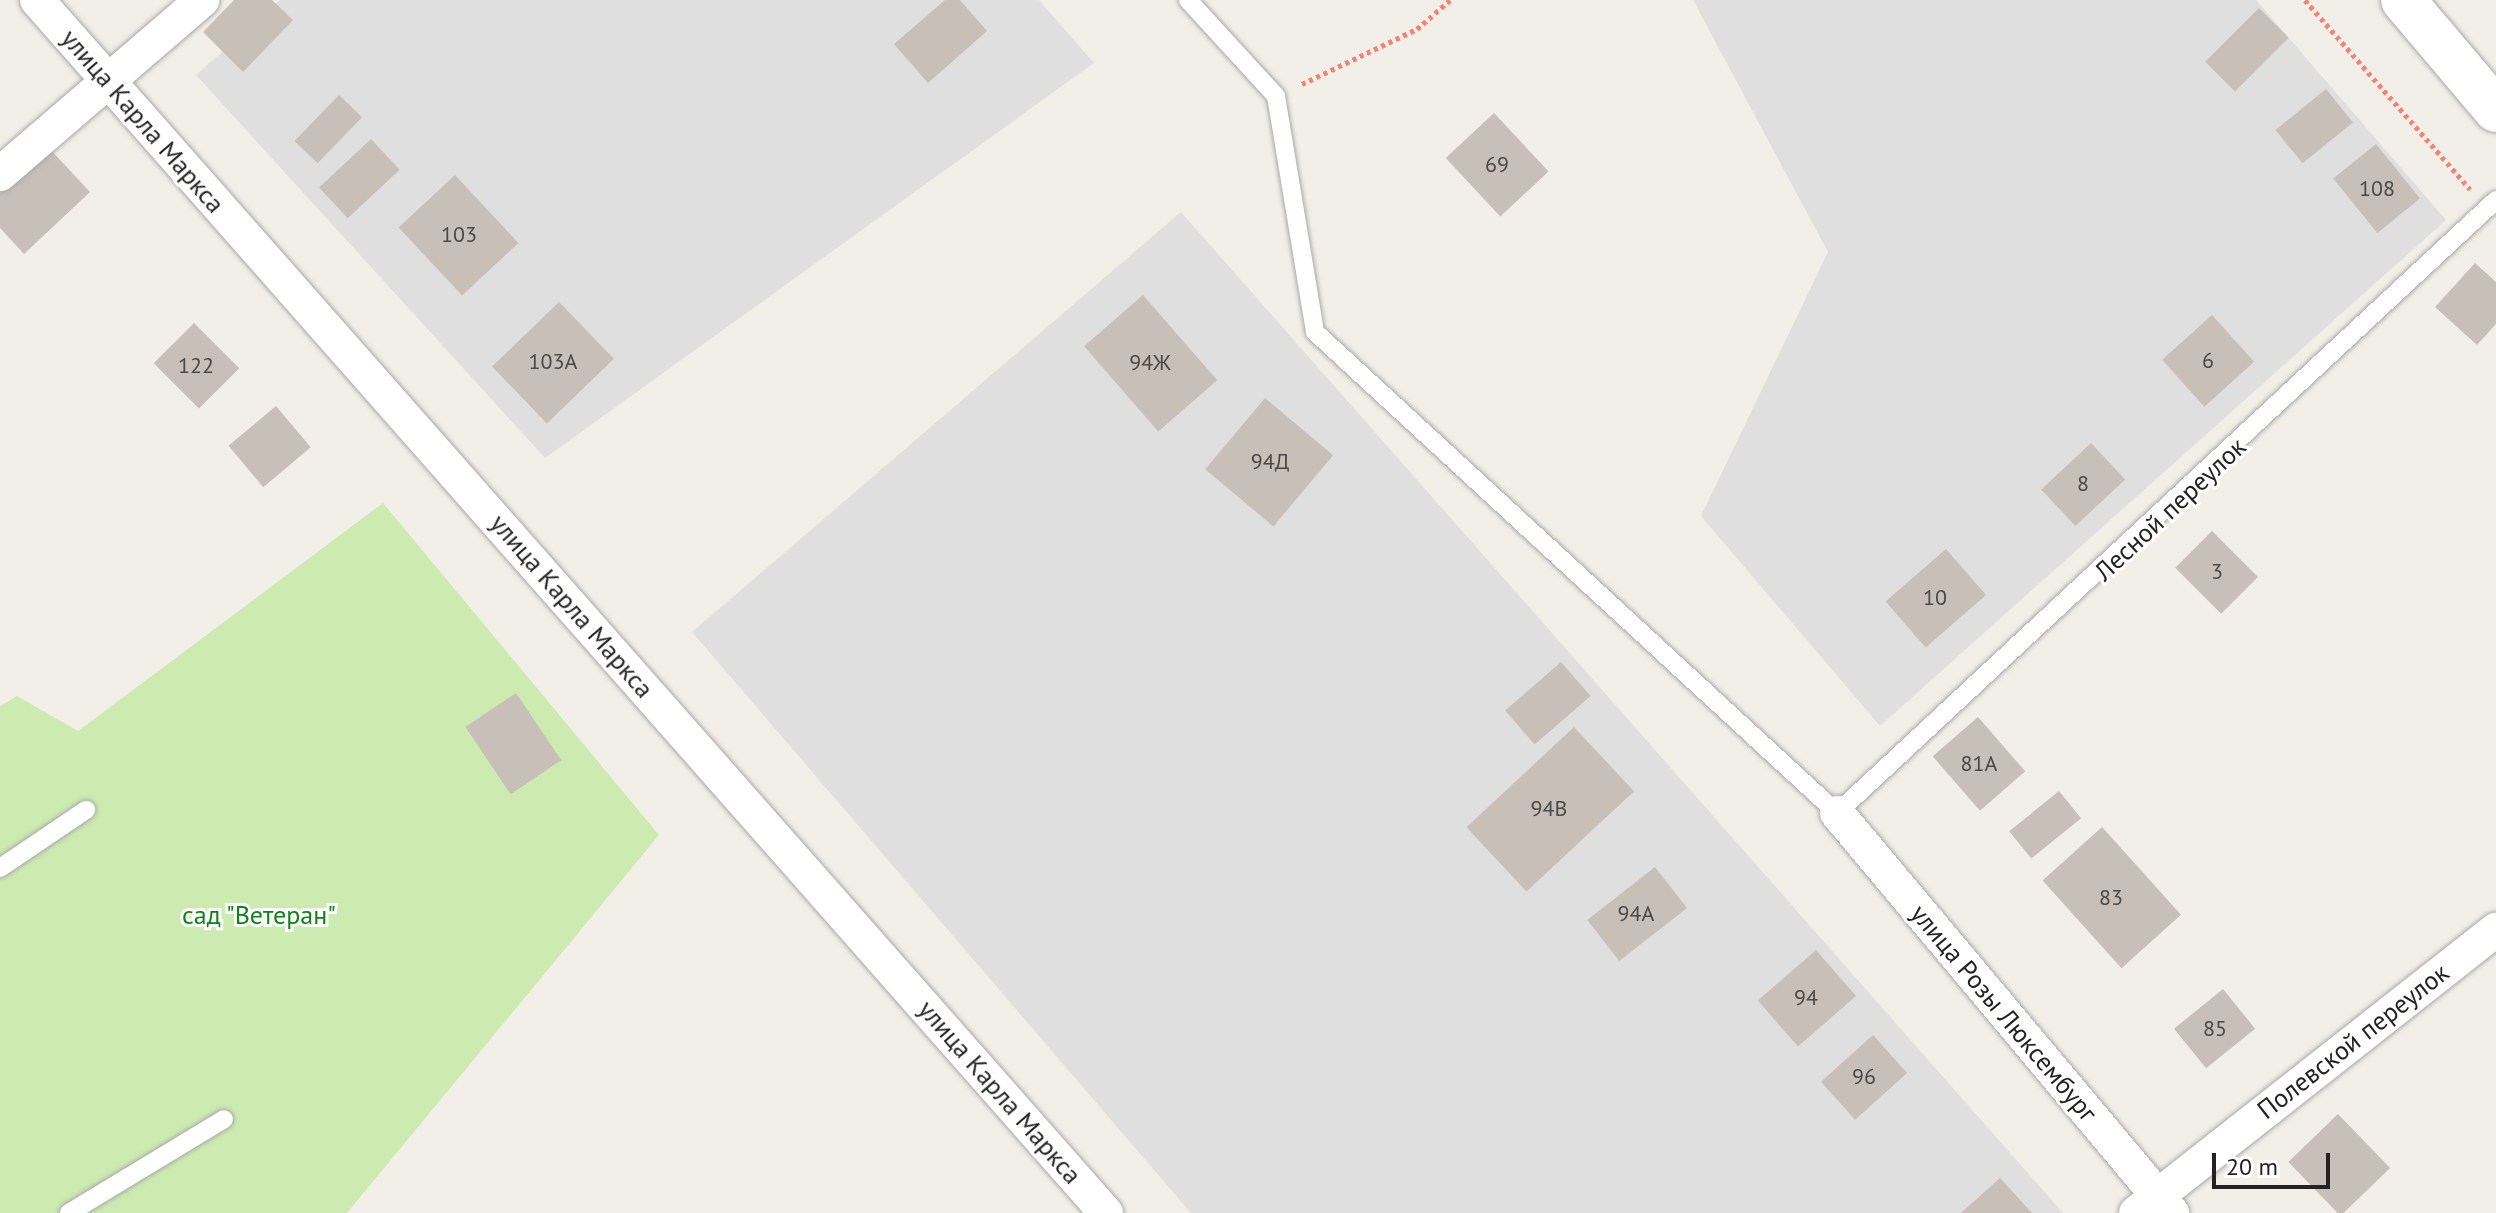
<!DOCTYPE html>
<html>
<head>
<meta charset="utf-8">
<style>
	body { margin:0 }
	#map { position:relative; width:2496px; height:1213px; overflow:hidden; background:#f2efe9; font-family:"PT Sans",sans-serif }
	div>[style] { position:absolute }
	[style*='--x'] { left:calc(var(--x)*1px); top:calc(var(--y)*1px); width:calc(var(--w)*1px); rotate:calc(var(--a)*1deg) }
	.residential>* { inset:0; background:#e0dfdf }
	.grass>* { inset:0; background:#cdebb0 }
	.building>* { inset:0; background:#c7bfb8; transform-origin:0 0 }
	.path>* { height:5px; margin-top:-2.5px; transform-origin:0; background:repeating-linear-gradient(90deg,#fa8072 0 4px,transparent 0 8px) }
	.roads { filter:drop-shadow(0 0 2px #a9a9a9) drop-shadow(0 0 2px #a9a9a9) }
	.service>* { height:18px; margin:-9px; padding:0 9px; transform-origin:9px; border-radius:9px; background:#fff }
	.minor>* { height:34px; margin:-17px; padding:0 17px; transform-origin:17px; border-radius:17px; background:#fff }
	.tertiary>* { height:44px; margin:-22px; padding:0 22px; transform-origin:22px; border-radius:22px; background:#fff }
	span { translate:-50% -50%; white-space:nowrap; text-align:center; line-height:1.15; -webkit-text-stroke:6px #fff; paint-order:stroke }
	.number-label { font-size:22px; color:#4b4948 }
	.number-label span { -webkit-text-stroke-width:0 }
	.street-label { font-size:26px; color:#222 }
	.park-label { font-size:26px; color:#0c8416 }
	.scale { position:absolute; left:2212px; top:1153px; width:118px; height:36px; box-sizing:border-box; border:4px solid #222; border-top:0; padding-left:10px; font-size:24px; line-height:28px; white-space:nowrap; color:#222; -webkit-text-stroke:6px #fff; paint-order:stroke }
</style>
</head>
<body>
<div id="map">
	<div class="residential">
		<i style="clip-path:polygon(280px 0,1039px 0,1094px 63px,545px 458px,196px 75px)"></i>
		<i style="clip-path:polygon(1693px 0,2256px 0,2446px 220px,1880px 726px,1701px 516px,1828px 252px)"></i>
		<i style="clip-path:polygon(1181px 212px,2063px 1213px,1191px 1213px,692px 632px)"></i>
	</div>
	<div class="grass">
		<i style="clip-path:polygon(383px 503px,659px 835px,347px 1213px,0 1213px,0 706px,17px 696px,78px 731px)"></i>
	</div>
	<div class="building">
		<i style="clip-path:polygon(234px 0,272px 0,293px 20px,243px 72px,203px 32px)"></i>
		<i style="clip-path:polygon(945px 0,960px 0,987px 31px,928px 83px,894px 44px)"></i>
		<i style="left:2259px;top:8px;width:42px;height:76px;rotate:45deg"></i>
		<i style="left:2326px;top:89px;width:43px;height:65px;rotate:51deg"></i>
		<i style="left:339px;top:95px;width:32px;height:64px;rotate:44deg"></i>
		<i style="left:1494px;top:113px;width:80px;height:66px;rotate:47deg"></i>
		<i style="left:371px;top:139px;width:42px;height:71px;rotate:47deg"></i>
		<i style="left:2376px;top:144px;width:70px;height:55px;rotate:51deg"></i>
		<i style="clip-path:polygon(48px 147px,90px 192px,24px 254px,0 228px,0 193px)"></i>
		<i style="left:455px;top:175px;width:93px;height:77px;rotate:47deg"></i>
		<i style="clip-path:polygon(2475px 263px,2496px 282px,2496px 324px,2477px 345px,2435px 307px)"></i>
		<i style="left:1143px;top:295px;width:113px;height:78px;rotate:49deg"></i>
		<i style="left:559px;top:302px;width:79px;height:93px;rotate:46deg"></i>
		<i style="left:2212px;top:315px;width:63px;height:67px;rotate:48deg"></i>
		<i style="left:194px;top:323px;width:64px;height:57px;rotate:45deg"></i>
		<i style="left:1265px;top:398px;width:89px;height:93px;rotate:40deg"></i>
		<i style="left:276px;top:406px;width:54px;height:62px;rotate:50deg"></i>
		<i style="left:2091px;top:443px;width:50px;height:68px;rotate:47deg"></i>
		<i style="left:2212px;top:531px;width:65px;height:52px;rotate:45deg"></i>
		<i style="left:1946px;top:549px;width:61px;height:80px;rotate:49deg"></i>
		<i style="left:1561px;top:662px;width:45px;height:74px;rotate:49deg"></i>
		<i style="left:516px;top:693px;width:81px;height:61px;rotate:56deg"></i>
		<i style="left:1978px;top:717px;width:72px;height:60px;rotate:49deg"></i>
		<i style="left:1574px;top:727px;width:88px;height:147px;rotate:47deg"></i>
		<i style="left:2059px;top:791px;width:35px;height:64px;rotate:51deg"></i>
		<i style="left:2102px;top:827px;width:118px;height:80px;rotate:48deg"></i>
		<i style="left:1655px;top:867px;width:52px;height:86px;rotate:52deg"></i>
		<i style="left:1816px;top:950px;width:61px;height:77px;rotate:49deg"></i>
		<i style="left:2223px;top:989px;width:51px;height:63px;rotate:51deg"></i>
		<i style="left:1873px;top:1035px;width:51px;height:70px;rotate:48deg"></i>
		<i style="left:2338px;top:1114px;width:75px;height:69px;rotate:46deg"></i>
		<i style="clip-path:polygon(2000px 1178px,2032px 1213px,1961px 1213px)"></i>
	</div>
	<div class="path">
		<i style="--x:2305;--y:0;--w:251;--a:48.9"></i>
		<i style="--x:1302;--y:84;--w:127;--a:-25.6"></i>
		<i style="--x:1417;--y:29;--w:44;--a:-41.3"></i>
	</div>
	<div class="roads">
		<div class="service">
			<i style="--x:1188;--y:0;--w:130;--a:47.5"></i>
			<i style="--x:1276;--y:96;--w:239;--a:80.6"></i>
			<i style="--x:1315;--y:332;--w:710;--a:42.66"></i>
			<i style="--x:1837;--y:813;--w:900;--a:-42.93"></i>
			<i style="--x:0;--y:868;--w:104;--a:-34"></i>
			<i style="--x:69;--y:1213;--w:181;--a:-31.2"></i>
		</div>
		<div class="minor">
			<i style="--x:37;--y:0;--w:1617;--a:48.61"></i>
			<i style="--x:0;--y:174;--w:267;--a:-40.7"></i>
			<i style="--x:1837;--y:813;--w:522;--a:50.05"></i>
			<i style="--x:2136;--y:1213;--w:458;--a:-38.2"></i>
		</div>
		<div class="tertiary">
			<i style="--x:2403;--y:0;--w:144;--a:49.8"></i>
		</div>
	</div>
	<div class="number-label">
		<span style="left:1497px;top:165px">69</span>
		<span style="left:2377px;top:189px">108</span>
		<span style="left:459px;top:235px">103</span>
		<span style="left:2208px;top:361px">6</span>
		<span style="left:553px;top:362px">103А</span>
		<span style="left:1150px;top:363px">94Ж</span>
		<span style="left:196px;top:366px">122</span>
		<span style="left:1270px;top:462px">94Д</span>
		<span style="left:2083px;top:484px">8</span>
		<span style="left:2217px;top:572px">3</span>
		<span style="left:1935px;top:598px">10</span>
		<span style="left:1979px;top:764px">81А</span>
		<span style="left:1549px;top:809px">94В</span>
		<span style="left:2111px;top:898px">83</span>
		<span style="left:1636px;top:914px">94А</span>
		<span style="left:1806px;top:998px">94</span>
		<span style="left:2215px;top:1029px">85</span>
		<span style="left:1864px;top:1077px">96</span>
	</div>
	<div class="street-label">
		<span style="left:143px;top:121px;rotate:49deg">улица Карла Маркса</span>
		<span style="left:2170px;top:509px;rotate:-43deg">Лесной переулок</span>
		<span style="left:572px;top:606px;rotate:49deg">улица Карла Маркса</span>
		<span style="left:2004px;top:1013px;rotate:50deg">улица Розы Люксембург</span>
		<span style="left:2353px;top:1041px;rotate:-38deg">Полевской переулок</span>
		<span style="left:1000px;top:1092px;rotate:49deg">улица Карла Маркса</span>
	</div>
	<div class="park-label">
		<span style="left:259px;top:915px">сад "Ветеран"</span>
	</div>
	<div class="scale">20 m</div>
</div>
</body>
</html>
